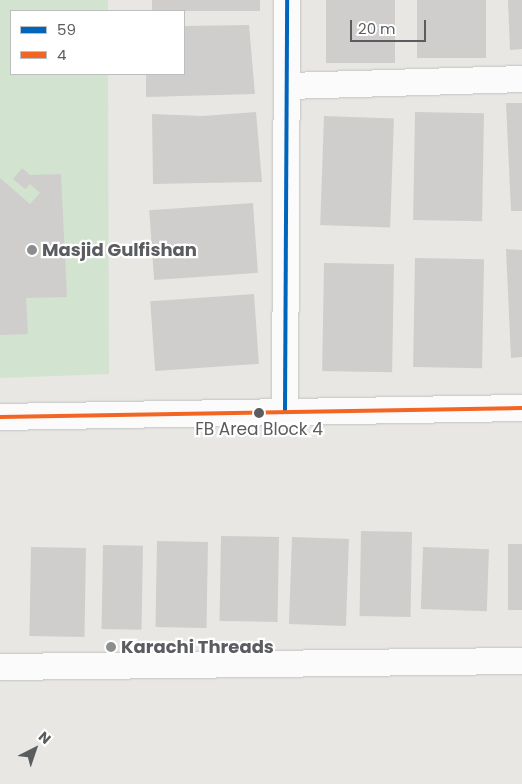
<!DOCTYPE html>
<html>
<head>
<meta charset="utf-8">
<style>
	body { margin:0 }
	#map { position:relative; width:522px; height:784px; overflow:hidden; background:#e8e7e3; font-family:Poppins,sans-serif }
	div>[style] { position:absolute }
	[style*='--x'] { left:calc(var(--x)*1px); top:calc(var(--y)*1px); width:calc(var(--w)*1px); rotate:calc(var(--a)*1deg) }
	.green>* { inset:0; background:#d2e3d0 }
	.building>* { inset:0; background:#cfcecc; transform-origin:0 0 }
	.roads { filter:drop-shadow(0 0 1px #c3c3c3) drop-shadow(0 0 1px #c3c3c3) }
	.street>* { height:26px; margin:-13px; padding:0 13px; transform-origin:13px; border-radius:13px; background:#fcfbfb }
	.bus-1>* { height:4px; margin:-2px; padding:0 2px; transform-origin:2px; border-radius:2px; background:#0065bd }
	.bus-2>* { height:4px; margin:-2px; padding:0 2px; transform-origin:2px; border-radius:2px; background:#f26522 }
	.dots>* { width:14px; height:14px; translate:-50% -50%; box-sizing:border-box; border:2px solid #fff; border-radius:50% }
	span { translate:-50% -50%; white-space:nowrap; text-align:center; line-height:1.15; -webkit-text-stroke:4.5px #fff; paint-order:stroke }
	.bus-label { font-size:17px; color:#5a5c60 }
	.poi-label { font-size:18px; color:#5a5c60; font-weight:700 }
	.left { translate:0 -50%; text-align:left }
	.legend { position:absolute; left:10px; top:10px; width:175px; height:65px; box-sizing:border-box; background:#fff; border:1px solid #bdbebf; margin:0; padding:6px 9px; list-style:none; font-size:15px; color:#5a5c60 }
	.legend li { display:flex; align-items:center; gap:10px; height:25px }
	.legend b { width:25px; border:1px solid #bdbebf }
	.north { position:absolute; left:10px; top:724px; width:50px; height:50px; -webkit-text-stroke:4px #fff; paint-order:stroke; rotate:41deg; font-size:14px; font-weight:700; line-height:20px; text-align:center; color:#5a5c60 }
	.north::after { content:''; display:block; margin:auto; width:18px; height:22px; background:#5a5c60; clip-path:polygon(50% 0,100% 100%,50% 72%,0 100%) }
	.scale { position:absolute; left:350px; top:20px; width:76px; height:22px; box-sizing:border-box; border:2px solid #5a5c60; border-top:0; padding-left:6px; font-size:15px; line-height:18px; white-space:nowrap; color:#5a5c60; -webkit-text-stroke:4px #fff; paint-order:stroke }
</style>
</head>
<body>
<div id="map">
	<div class="green">
		<i style="clip-path:polygon(0 0,108px 0,108px 11px,11px 11px,11px 74px,108px 74px,109px 374px,0 378px)"></i>
	</div>
	<div class="building">
		<i style="left:152px;top:0;width:108px;height:11px"></i>
		<i style="left:326px;top:0;width:69px;height:63px"></i>
		<i style="left:417px;top:0;width:69px;height:58px"></i>
		<i style="clip-path:polygon(508px 0,522px 0,522px 49px,510px 50px)"></i>
		<i style="clip-path:polygon(249px 25px,255px 94px,146px 97px,146px 74px,184px 74px,184px 26px)"></i>
		<i style="clip-path:polygon(506px 103px,522px 103px,522px 211px,511px 211px)"></i>
		<i style="clip-path:polygon(256px 112px,262px 182px,153px 184px,152px 114px,203px 116px)"></i>
		<i style="left:415px;top:112px;width:69px;height:108px;rotate:1deg"></i>
		<i style="left:324px;top:116px;width:70px;height:109px;rotate:2deg"></i>
		<i style="clip-path:polygon(22px 168px,30px 175px,61px 174px,67px 297px,26px 298px,28px 334px,0 335px,0 178px,30px 204px,40px 193px,30px 184px,25px 189px,13px 179px)"></i>
		<i style="left:253px;top:203px;width:70px;height:104px;rotate:86deg"></i>
		<i style="clip-path:polygon(506px 249px,522px 250px,522px 357px,511px 358px)"></i>
		<i style="left:415px;top:258px;width:69px;height:109px;rotate:1deg"></i>
		<i style="left:324px;top:263px;width:70px;height:108px;rotate:1deg"></i>
		<i style="left:254px;top:294px;width:70px;height:104px;rotate:86deg"></i>
		<i style="left:361px;top:531px;width:51px;height:85px;rotate:1deg"></i>
		<i style="left:221px;top:536px;width:58px;height:85px;rotate:1deg"></i>
		<i style="left:292px;top:537px;width:57px;height:87px;rotate:2deg"></i>
		<i style="left:157px;top:541px;width:51px;height:86px;rotate:1deg"></i>
		<i style="left:508px;top:544px;width:14px;height:66px"></i>
		<i style="left:103px;top:545px;width:40px;height:84px;rotate:1deg"></i>
		<i style="left:31px;top:547px;width:55px;height:89px;rotate:1deg"></i>
		<i style="left:423px;top:547px;width:66px;height:62px;rotate:2deg"></i>
	</div>
	<div class="roads">
		<div class="street">
			<i style="--x:288;--y:86;--w:234;--a:-1.7"></i>
			<i style="--x:285;--y:411;--w:411;--a:-89.7"></i>
			<i style="--x:0;--y:417;--w:522;--a:-0.99"></i>
			<i style="--x:0;--y:667;--w:522;--a:-0.66"></i>
		</div>
	</div>
	<div class="bus-1">
		<i style="--x:285;--y:411;--w:411;--a:-89.7"></i>
	</div>
	<div class="bus-2">
		<i style="--x:0;--y:417;--w:522;--a:-0.99"></i>
	</div>
	<div class="dots">
		<i style="left:32px;top:250px;background:#8c8d8e"></i>
		<i style="left:259px;top:413px;background:#5a5c60"></i>
		<i style="left:111px;top:647px;background:#8c8d8e"></i>
	</div>
	<div class="bus-label">
		<span style="left:259px;top:430px">FB Area Block 4</span>
	</div>
	<div class="poi-label">
		<span class="left" style="left:42px;top:250px">Masjid Gulfishan</span>
		<span class="left" style="left:121px;top:647px">Karachi Threads</span>
	</div>
	<ul class="legend">
	<li><b style="height:6px;background:#0065bd"></b>59</li>
	<li><b style="height:6px;background:#f26522"></b>4</li>
	</ul>
	<div class="north">N</div>
	<div class="scale">20 m</div>
</div>
</body>
</html>
